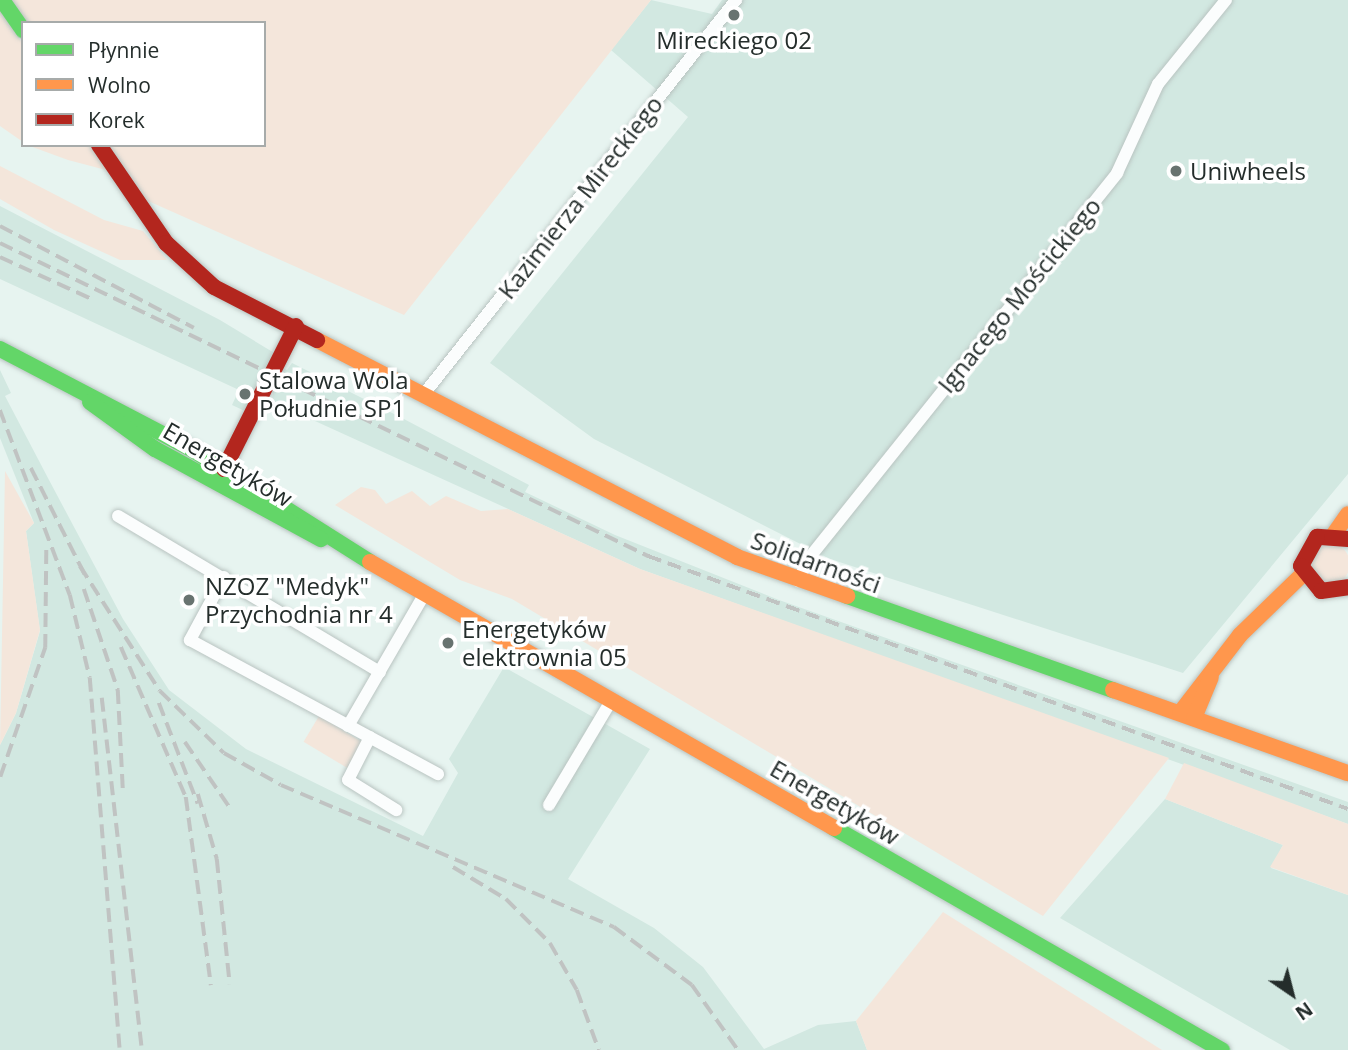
<!DOCTYPE html>
<html>
<head>
<meta charset="utf-8">
<style>
	body { margin:0 }
	#map { position:relative; width:1348px; height:1050px; overflow:hidden; background:#e7f4f0; font-family:"Open Sans",sans-serif }
	div>[style] { position:absolute }
	[style*='--x'] { left:calc(var(--x)*1px); top:calc(var(--y)*1px); width:calc(var(--w)*1px); rotate:calc(var(--a)*1deg) }
	.built>* { inset:0; background:#d2e8e1 }
	.green>* { inset:0; background:#f4e6db; transform-origin:0 0 }
	.round { border-radius:50% }
	.roads { filter:drop-shadow(0 0 2px #b9c4c1) drop-shadow(0 0 2px #b9c4c1) }
	.street>* { height:12px; margin:-6px; padding:0 6px; transform-origin:6px; border-radius:6px; background:#fbfdfd }
	.fast>* { height:16px; margin:-8px; padding:0 8px; transform-origin:8px; border-radius:8px; background:#63d668 }
	.slow>* { height:16px; margin:-8px; padding:0 8px; transform-origin:8px; border-radius:8px; background:#ff974d }
	.jam>* { height:16px; margin:-8px; padding:0 8px; transform-origin:8px; border-radius:8px; background:#b3261e }
	.rail>* { height:3.5px; margin-top:-1.75px; transform-origin:0; background:repeating-linear-gradient(90deg,#c0c3c2 0 14px,transparent 0 21px) }
	.dots>* { width:19px; height:19px; translate:-50% -50%; box-sizing:border-box; border:4px solid #fff; border-radius:50% }
	span { translate:-50% -50%; white-space:nowrap; text-align:center; line-height:1.15; -webkit-text-stroke:7px #fff; paint-order:stroke }
	.poi-label { font-size:24px; color:#242d2b }
	.left { translate:0 -50%; text-align:left }
	.street-label { font-size:24px; color:#242d2b }
	.legend { position:absolute; left:21px; top:21px; width:245px; height:126px; box-sizing:border-box; background:#fff; border:2px solid #a7abaa; margin:0; padding:9px 12px; list-style:none; font-size:21px; color:#242d2b }
	.legend li { display:flex; align-items:center; gap:14px; height:35px }
	.legend b { width:35px; border:2px solid #a7abaa }
	.north { position:absolute; left:1257px; top:959px; width:70px; height:70px; -webkit-text-stroke:5px #fff; paint-order:stroke; rotate:145deg; font-size:19px; font-weight:700; line-height:28px; text-align:center; color:#242d2b }
	.north::after { content:''; display:block; margin:auto; width:24px; height:32px; background:#242d2b; clip-path:polygon(50% 0,100% 100%,50% 72%,0 100%) }
</style>
</head>
<body>
<div id="map">
	<div class="built">
		<i style="clip-path:polygon(651px 0,712px 14px,722px 0,1348px 0,1348px 474px,1183px 673px,830px 559px,594px 439px,490px 363px,688px 117px,611px 50px)"></i>
		<i style="clip-path:polygon(0 206px,220px 320px,276px 354px,273px 363px,287px 370px,292px 363px,402px 418px,529px 485px,525px 492px,615px 535px,779px 600px,1348px 802px,1348px 824px,640px 569px,293px 411px,287px 421px,270px 412px,273px 393px,259px 387px,247px 412px,232px 405px,239px 390px,0 279px)"></i>
		<i style="clip-path:polygon(0 370px,11px 393px,5px 396px,49px 480px,123px 619px,169px 690px,246px 749px,423px 836px,458px 773px,449px 759px,504px 667px,650px 749px,568px 879px,654px 928px,703px 967px,764px 1049px,818px 1025px,856px 1021px,867px 1050px,0 1050px,0 745px,16px 713px,40px 631px,26px 531px,34px 523px,0 438px)"></i>
		<i style="clip-path:polygon(1165px 799px,1283px 845px,1271px 868px,1348px 895px,1348px 1050px,1290px 1050px,1060px 918px)"></i>
	</div>
	<div class="green">
		<i style="clip-path:polygon(11px 0,651px 0,404px 315px,146px 200px,109px 145px,264px 145px,264px 23px,26px 23px)"></i>
		<i style="clip-path:polygon(0 10px,23px 44px,23px 142px,0 126px)"></i>
		<i style="clip-path:polygon(27px 145px,90px 145px,106px 170px,68px 160px)"></i>
		<i style="clip-path:polygon(0 166px,104px 220px,143px 231px,167px 260px,120px 260px,54px 230px,0 199px)"></i>
		<i style="clip-path:polygon(5px 471px,34px 523px,26px 531px,40px 630px,16px 713px,0 745px)"></i>
		<i style="clip-path:polygon(361px 487px,375px 490px,386px 504px,412px 491px,430px 506px,446px 496px,481px 511px,508px 509px,640px 569px,1169px 758px,1043px 916px,512px 599px,460px 580px,335px 505px)"></i>
		<i class="round" style="left:1310px;top:544px;width:40px;height:40px"></i>
		<i style="left:319px;top:716px;width:51px;height:30px;rotate:31deg"></i>
		<i style="clip-path:polygon(1184px 763px,1348px 824px,1348px 895px,1270px 867px,1283px 845px,1165px 799px)"></i>
		<i style="clip-path:polygon(943px 912px,1162px 1050px,867px 1050px,856px 1021px)"></i>
	</div>
	<div class="roads">
		<div class="street">
			<i style="--x:424;--y:394;--w:503;--a:-51.63"></i>
			<i style="--x:118;--y:516;--w:305;--a:30.8"></i>
			<i style="--x:224;--y:577;--w:72;--a:118.4"></i>
			<i style="--x:190;--y:640;--w:282;--a:28.4"></i>
			<i style="--x:798;--y:581;--w:25;--a:-64"></i>
			<i style="--x:809;--y:558;--w:493;--a:-51.3"></i>
			<i style="--x:1117;--y:173;--w:98;--a:-65.3"></i>
			<i style="--x:1158;--y:84;--w:108;--a:-51"></i>
			<i style="--x:348;--y:726;--w:154;--a:-59.9"></i>
			<i style="--x:370;--y:737;--w:48;--a:117.1"></i>
			<i style="--x:348;--y:780;--w:57;--a:32"></i>
			<i style="--x:549;--y:805;--w:121;--a:-59.2"></i>
		</div>
		<div class="fast">
			<i style="--x:2;--y:0;--w:37;--a:55"></i>
			<i style="--x:0;--y:349;--w:218;--a:27.6"></i>
			<i style="--x:193;--y:450;--w:209;--a:32.3"></i>
			<i style="--x:90;--y:402;--w:80;--a:35.9"></i>
			<i style="--x:155;--y:449;--w:189;--a:28.5"></i>
			<i style="--x:847;--y:596;--w:282;--a:19.5"></i>
			<i style="--x:834;--y:828;--w:447;--a:29.8"></i>
		</div>
		<div class="slow">
			<i style="--x:317;--y:340;--w:473;--a:27.3"></i>
			<i style="--x:737;--y:557;--w:117;--a:19.5"></i>
			<i style="--x:1334;--y:534;--w:24;--a:-55"></i>
			<i style="--x:370;--y:562;--w:535;--a:29.82"></i>
			<i style="--x:1113;--y:690;--w:249;--a:19.5"></i>
			<i style="--x:1180;--y:713;--w:98;--a:-52.4"></i>
			<i style="--x:1240;--y:635;--w:88;--a:-44.1"></i>
			<i style="--x:1194;--y:718;--w:44;--a:-67.5"></i>
		</div>
		<div class="jam">
			<i style="--x:99;--y:145;--w:119;--a:55.6"></i>
			<i style="--x:166;--y:243;--w:65;--a:42.5"></i>
			<i style="--x:214;--y:287;--w:116;--a:27.2"></i>
			<i style="--x:224;--y:469;--w:160;--a:-63.3"></i>
			<i style="--x:1348;--y:539;--w:31;--a:-176"></i>
			<i style="--x:1317;--y:537;--w:33;--a:119"></i>
			<i style="--x:1301;--y:566;--w:32;--a:51"></i>
			<i style="--x:1321;--y:591;--w:27;--a:-8"></i>
		</div>
	</div>
	<div class="rail">
		<i style="--x:0;--y:226;--w:219;--a:27.7"></i>
		<i style="--x:0;--y:243;--w:720;--a:25.78"></i>
		<i style="--x:648;--y:556;--w:744;--a:19.87"></i>
		<i style="--x:0;--y:257;--w:103;--a:24.6"></i>
		<i style="--x:0;--y:410;--w:198;--a:69.3"></i>
		<i style="--x:70;--y:595;--w:85;--a:76.5"></i>
		<i style="--x:90;--y:678;--w:373;--a:85.4"></i>
		<i style="--x:31;--y:468;--w:120;--a:63.2"></i>
		<i style="--x:80;--y:566;--w:148;--a:57.4"></i>
		<i style="--x:160;--y:691;--w:89;--a:44.1"></i>
		<i style="--x:224;--y:753;--w:65;--a:29.3"></i>
		<i style="--x:281;--y:785;--w:362;--a:23.1"></i>
		<i style="--x:614;--y:927;--w:97;--a:36.6"></i>
		<i style="--x:692;--y:985;--w:80;--a:54.7"></i>
		<i style="--x:84;--y:589;--w:107;--a:71.4"></i>
		<i style="--x:118;--y:690;--w:99;--a:87.1"></i>
		<i style="--x:121;--y:647;--w:163;--a:66.6"></i>
		<i style="--x:186;--y:797;--w:190;--a:82.4"></i>
		<i style="--x:102;--y:698;--w:354;--a:83.5"></i>
		<i style="--x:159;--y:703;--w:108;--a:68.9"></i>
		<i style="--x:185;--y:742;--w:80;--a:55.7"></i>
		<i style="--x:0;--y:777;--w:137;--a:-70.8"></i>
		<i style="--x:45;--y:648;--w:99;--a:-89.4"></i>
		<i style="--x:198;--y:794;--w:68;--a:73.7"></i>
		<i style="--x:217;--y:859;--w:126;--a:84.1"></i>
		<i style="--x:453;--y:867;--w:62;--a:31.1"></i>
		<i style="--x:506;--y:899;--w:62;--a:45"></i>
		<i style="--x:550;--y:943;--w:54;--a:60.1"></i>
		<i style="--x:577;--y:990;--w:64;--a:69.9"></i>
	</div>
	<div class="dots">
		<i style="left:734px;top:15px;background:#687370"></i>
		<i style="left:1176px;top:171px;background:#687370"></i>
		<i style="left:245px;top:394px;background:#687370"></i>
		<i style="left:189px;top:600px;background:#687370"></i>
		<i style="left:448px;top:643px;background:#687370"></i>
	</div>
	<div class="poi-label">
		<span style="left:734px;top:40px">Mireckiego 02</span>
		<span class="left" style="left:1190px;top:171px">Uniwheels</span>
		<span class="left" style="left:259px;top:394px">Stalowa Wola<br>Południe SP1</span>
		<span class="left" style="left:205px;top:600px">NZOZ "Medyk"<br>Przychodnia nr 4</span>
		<span class="left" style="left:462px;top:643px">Energetyków<br>elektrownia 05</span>
	</div>
	<div class="street-label">
		<span style="left:580px;top:197px;rotate:-52deg">Kazimierza Mireckiego</span>
		<span style="left:1019px;top:295px;rotate:-51deg">Ignacego Mościckiego</span>
		<span style="left:228px;top:464px;rotate:30deg">Energetyków</span>
		<span style="left:816px;top:562px;rotate:20deg">Solidarności</span>
		<span style="left:835px;top:802px;rotate:30deg">Energetyków</span>
	</div>
	<ul class="legend">
	<li><b style="height:9px;background:#63d668"></b>Płynnie</li>
	<li><b style="height:9px;background:#ff974d"></b>Wolno</li>
	<li><b style="height:9px;background:#b3261e"></b>Korek</li>
	</ul>
	<div class="north">N</div>
</div>
</body>
</html>
